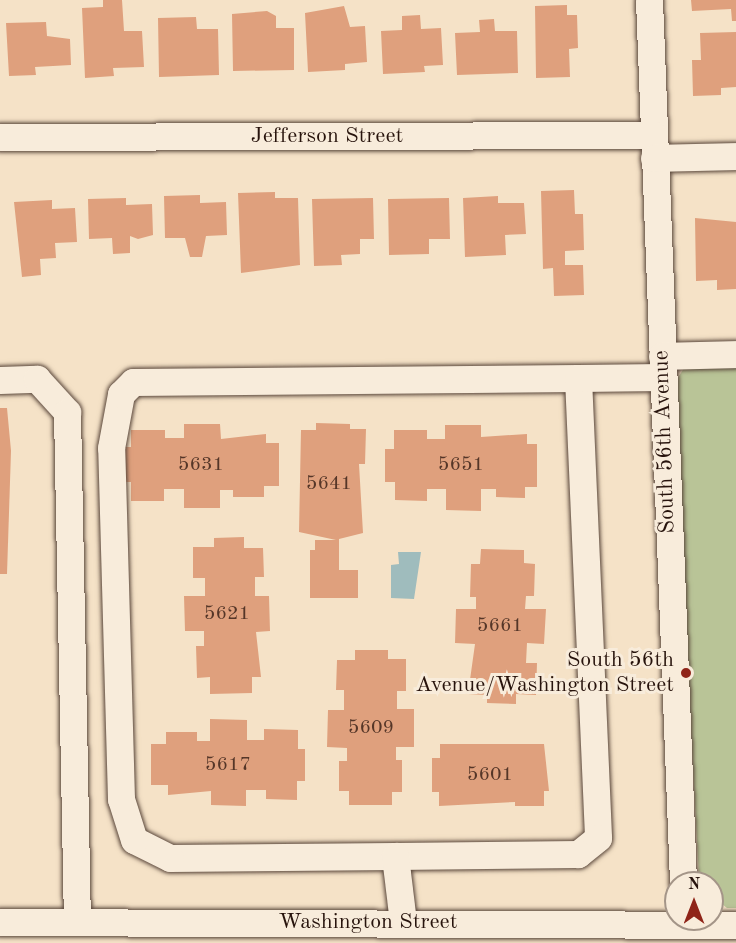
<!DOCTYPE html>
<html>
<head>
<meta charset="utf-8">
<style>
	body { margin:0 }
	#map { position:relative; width:736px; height:943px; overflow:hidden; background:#f5e2c7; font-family:"Old Standard TT",serif }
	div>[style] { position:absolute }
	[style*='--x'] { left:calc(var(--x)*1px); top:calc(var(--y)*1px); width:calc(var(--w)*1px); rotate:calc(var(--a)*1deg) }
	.green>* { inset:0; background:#b9c497 }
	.water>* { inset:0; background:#9fbcbd }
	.building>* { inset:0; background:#dfa07d }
	.roads { filter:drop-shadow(0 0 2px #5a473b) drop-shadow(0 0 2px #5a473b) }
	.minor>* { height:27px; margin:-13.5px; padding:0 13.5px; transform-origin:13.5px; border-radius:13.5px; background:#f8ecdb }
	.dots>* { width:16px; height:16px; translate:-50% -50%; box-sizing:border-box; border:3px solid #f8ecdb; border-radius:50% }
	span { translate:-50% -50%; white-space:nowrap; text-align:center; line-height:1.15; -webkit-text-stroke:6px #f8ecdb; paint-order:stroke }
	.number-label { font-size:20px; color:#553628 }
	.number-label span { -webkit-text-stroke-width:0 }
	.street-label { font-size:22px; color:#27130c }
	.poi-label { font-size:22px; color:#27130c }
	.right { translate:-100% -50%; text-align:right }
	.north { position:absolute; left:664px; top:871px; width:60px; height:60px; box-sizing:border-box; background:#f8ecdb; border:2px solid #a49588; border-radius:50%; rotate:0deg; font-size:16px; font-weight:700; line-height:24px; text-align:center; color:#27130c }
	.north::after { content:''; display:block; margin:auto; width:21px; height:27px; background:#8f2418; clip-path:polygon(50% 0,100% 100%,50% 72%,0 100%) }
</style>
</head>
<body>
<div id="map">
	<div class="green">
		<i style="clip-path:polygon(736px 364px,736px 908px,727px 908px,712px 896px,712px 883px,702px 883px,699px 877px,672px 387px,686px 365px)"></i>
	</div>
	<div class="water">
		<i style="clip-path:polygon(398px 552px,421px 552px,414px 599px,391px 598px,391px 565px,399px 564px)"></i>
	</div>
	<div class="building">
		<i style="clip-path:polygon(103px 0,122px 0,124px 31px,142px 31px,144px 67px,113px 68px,114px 76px,85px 78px,82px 8px,103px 7px)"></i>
		<i style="clip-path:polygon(691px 0,736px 0,736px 21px,732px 21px,731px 9px,692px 11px)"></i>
		<i style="clip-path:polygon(567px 5px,567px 15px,577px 15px,578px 48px,569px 49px,570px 77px,536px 78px,535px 6px)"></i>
		<i style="clip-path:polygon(344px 6px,350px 27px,365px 26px,367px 62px,345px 64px,345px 70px,308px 72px,305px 13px)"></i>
		<i style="clip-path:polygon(267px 11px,276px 16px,276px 28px,294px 28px,294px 70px,233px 71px,232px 14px)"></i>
		<i style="clip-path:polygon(420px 15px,421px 29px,441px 28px,443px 65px,424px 66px,425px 72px,383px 74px,381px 31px,402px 30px,402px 16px)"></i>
		<i style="clip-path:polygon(196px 17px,197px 29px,218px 29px,219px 75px,159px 77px,158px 18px)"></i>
		<i style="clip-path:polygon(494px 19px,495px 31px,517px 31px,518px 73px,457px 75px,455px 33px,480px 32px,479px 20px)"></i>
		<i style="clip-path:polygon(46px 22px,47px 36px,70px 39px,71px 65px,35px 67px,36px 75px,9px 76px,6px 23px)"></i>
		<i style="clip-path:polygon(736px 32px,736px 87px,721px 88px,721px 95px,693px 96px,692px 60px,701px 60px,700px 33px)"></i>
		<i style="clip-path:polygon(574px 190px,575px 214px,583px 214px,584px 250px,565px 251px,565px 265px,583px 265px,584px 295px,554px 296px,553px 268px,543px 269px,541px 191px)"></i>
		<i style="clip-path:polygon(275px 192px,275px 198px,298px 198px,300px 265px,241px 273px,238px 193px)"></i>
		<i style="clip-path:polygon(200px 195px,200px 203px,226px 202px,227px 235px,206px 236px,202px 257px,190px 257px,185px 238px,165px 238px,164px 196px)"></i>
		<i style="clip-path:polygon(498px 196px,498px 203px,524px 203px,526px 234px,505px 235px,506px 255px,465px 257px,463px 198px)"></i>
		<i style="clip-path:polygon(126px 198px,126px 205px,152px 204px,153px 235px,138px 239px,130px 236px,130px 253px,113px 254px,112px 238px,89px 239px,88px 199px)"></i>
		<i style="clip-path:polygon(373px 198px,374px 239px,360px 239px,360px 254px,341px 255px,342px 265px,314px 266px,312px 199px)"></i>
		<i style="clip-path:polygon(449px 198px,450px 239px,429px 239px,429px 254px,389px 255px,388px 199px)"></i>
		<i style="clip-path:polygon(52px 200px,52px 209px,75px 208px,77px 242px,55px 243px,56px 258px,40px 259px,41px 275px,22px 277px,14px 202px)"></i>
		<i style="clip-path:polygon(695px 218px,736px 222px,736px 289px,717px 290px,717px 280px,696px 281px)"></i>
		<i style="clip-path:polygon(0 408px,7px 408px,11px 451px,7px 574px,0 574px)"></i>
		<i style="clip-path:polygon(316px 423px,350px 424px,350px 429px,366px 429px,365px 464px,359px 464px,363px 533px,339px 539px,339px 570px,358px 570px,358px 598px,310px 598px,310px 550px,315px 550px,315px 540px,336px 540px,299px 532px,301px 430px,316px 430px)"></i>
		<i style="clip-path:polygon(184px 424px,220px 424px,221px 439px,266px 434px,266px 443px,279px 443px,279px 486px,264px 486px,264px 497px,233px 497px,233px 490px,220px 490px,220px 508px,184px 508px,184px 489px,164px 489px,164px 501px,131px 501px,131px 482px,123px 482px,123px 447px,131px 447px,131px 430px,165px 430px,165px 438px,184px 438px)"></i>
		<i style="clip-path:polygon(445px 425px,481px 425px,481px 437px,527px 434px,527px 444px,537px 444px,537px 487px,525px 487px,525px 498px,496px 497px,496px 489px,481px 489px,481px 511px,446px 510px,446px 489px,427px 489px,427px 501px,395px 500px,395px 482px,385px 482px,385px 449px,394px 449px,394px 430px,427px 430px,427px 439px,445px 439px)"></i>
		<i style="clip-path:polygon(244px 537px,244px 548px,263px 548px,264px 577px,255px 577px,255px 596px,269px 596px,270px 631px,256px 632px,261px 677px,252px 677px,252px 693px,210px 694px,210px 677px,197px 678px,196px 646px,204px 646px,204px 631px,185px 631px,184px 596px,205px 596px,205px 578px,193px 578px,193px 547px,214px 547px,214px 538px)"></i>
		<i style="clip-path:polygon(481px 549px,524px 550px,524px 563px,535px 564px,534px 596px,526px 596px,525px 609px,546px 609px,544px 644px,527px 643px,526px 663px,537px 663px,536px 695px,516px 694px,516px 704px,487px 703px,487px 695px,468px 694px,475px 644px,455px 643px,456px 609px,476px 609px,476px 597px,470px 597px,471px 564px,480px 564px)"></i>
		<i style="clip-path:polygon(355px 650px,388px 650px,388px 659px,406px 659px,406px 691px,397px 691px,397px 709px,414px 709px,414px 747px,396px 747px,396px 760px,402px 760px,402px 792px,392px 792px,392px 805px,349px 805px,349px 791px,339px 791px,339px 761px,347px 761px,347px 748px,327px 747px,328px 710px,344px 710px,344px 690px,336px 690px,337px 660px,355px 660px)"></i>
		<i style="clip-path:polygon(210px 719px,247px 720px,247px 740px,264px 740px,264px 729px,298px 730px,298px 749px,305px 749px,305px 781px,297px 781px,297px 800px,266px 799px,266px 790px,246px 790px,246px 806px,211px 805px,211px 791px,168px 795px,168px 785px,151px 785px,151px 744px,166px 744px,166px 732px,197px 732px,197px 741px,210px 741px)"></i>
		<i style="clip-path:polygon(440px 744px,544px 744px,549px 791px,544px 791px,544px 806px,515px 806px,515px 802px,439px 806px,439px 792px,432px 792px,432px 758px,440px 758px)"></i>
	</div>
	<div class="roads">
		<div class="minor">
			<i style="--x:649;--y:0;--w:884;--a:87.79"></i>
			<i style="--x:0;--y:137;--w:653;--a:-0.18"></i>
			<i style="--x:654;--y:158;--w:82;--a:-1.4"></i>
			<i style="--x:662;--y:356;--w:74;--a:-1.5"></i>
			<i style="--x:578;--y:378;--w:460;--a:87.5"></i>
			<i style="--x:598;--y:838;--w:26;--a:141"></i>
			<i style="--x:578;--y:854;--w:183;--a:179.4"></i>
			<i style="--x:395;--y:856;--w:225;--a:179.5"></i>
			<i style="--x:170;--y:858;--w:40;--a:-153.4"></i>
			<i style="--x:134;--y:840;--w:43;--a:-107.6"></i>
			<i style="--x:121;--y:799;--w:351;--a:-91.6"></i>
			<i style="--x:111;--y:448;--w:55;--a:-79.5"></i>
			<i style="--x:121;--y:394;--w:17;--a:-45"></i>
			<i style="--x:133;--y:382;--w:445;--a:-0.5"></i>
			<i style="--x:578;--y:378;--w:85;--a:-0.7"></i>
			<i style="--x:0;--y:380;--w:37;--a:-2"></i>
			<i style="--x:37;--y:379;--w:45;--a:47.7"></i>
			<i style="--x:67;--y:412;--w:510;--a:88.88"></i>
			<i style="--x:395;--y:856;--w:66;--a:83.1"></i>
			<i style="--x:0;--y:922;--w:736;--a:0.23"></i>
		</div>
	</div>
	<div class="dots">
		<i style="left:686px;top:673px;background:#8f2418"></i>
	</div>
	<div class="number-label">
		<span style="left:201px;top:465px">5631</span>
		<span style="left:461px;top:465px">5651</span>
		<span style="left:329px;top:484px">5641</span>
		<span style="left:227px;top:614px">5621</span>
		<span style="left:500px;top:626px">5661</span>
		<span style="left:371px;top:728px">5609</span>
		<span style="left:228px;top:765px">5617</span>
		<span style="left:490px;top:775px">5601</span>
	</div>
	<div class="street-label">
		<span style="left:327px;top:137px">Jefferson Street</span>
		<span style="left:665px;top:442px;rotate:-92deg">South 56th Avenue</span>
		<span style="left:368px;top:923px">Washington Street</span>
	</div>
	<div class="poi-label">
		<span class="right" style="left:674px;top:673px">South 56th<br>Avenue/Washington Street</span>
	</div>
	<div class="north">N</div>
</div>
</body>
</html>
